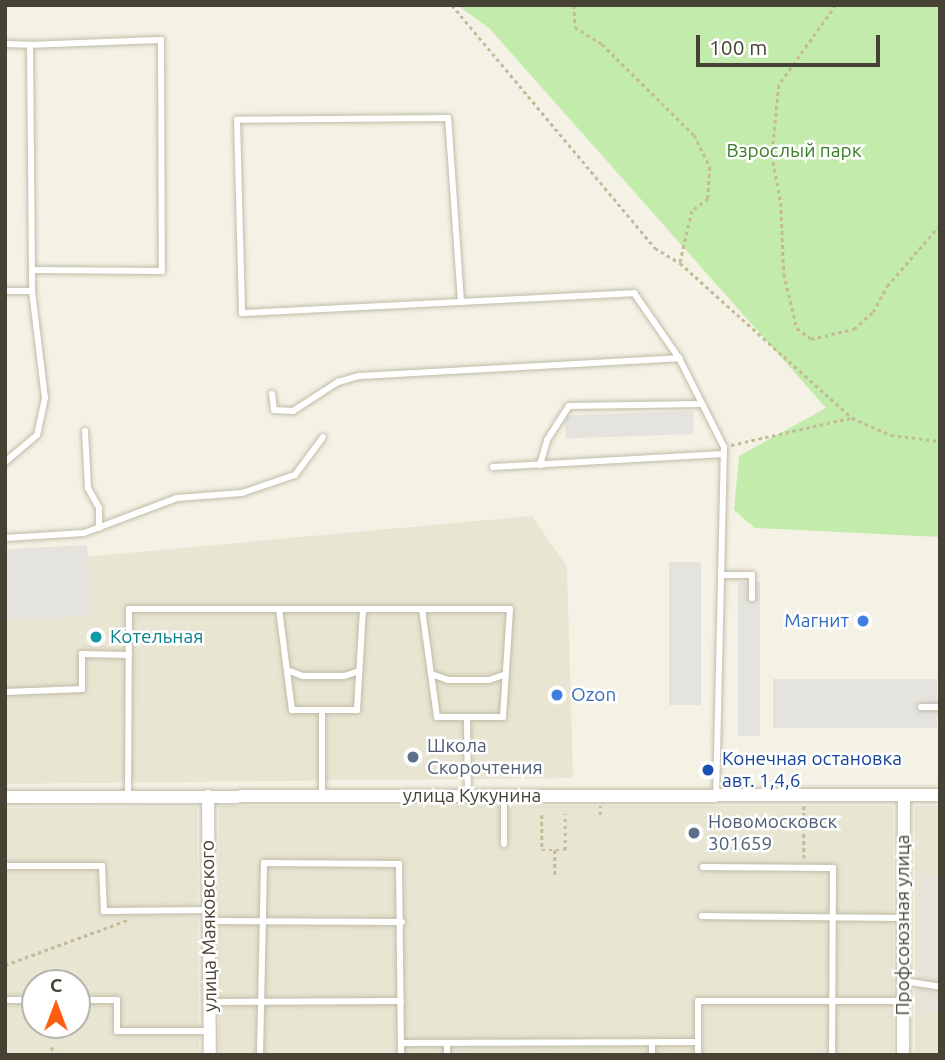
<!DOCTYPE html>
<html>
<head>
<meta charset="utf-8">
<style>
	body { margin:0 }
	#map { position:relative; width:945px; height:1060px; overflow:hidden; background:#f4f2e5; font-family:Ubuntu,sans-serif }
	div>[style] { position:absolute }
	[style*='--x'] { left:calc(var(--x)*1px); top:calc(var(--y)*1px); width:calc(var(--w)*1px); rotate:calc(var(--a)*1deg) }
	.residential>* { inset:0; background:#e8e5d3; transform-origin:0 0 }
	.industrial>* { inset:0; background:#e6e3da; transform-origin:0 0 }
	.green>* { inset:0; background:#c3ebab }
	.parking>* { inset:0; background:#e4e3de; transform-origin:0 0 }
	.path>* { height:2.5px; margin-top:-1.25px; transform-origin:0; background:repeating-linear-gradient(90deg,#c3bb97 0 3.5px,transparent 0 7px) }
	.roads { filter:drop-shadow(0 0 2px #c0bca7) drop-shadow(0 0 2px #c0bca7) }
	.lane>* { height:6px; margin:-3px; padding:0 3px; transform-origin:3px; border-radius:3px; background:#fff }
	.street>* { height:12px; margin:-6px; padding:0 6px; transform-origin:6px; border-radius:6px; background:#fff }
	.dots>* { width:19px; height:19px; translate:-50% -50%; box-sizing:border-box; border:4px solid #fff; border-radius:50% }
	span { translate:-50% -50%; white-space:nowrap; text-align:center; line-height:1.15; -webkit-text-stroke:5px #fff; paint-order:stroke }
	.park-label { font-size:19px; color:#367d24 }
	.shop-label { font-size:19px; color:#366cbe }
	.right { translate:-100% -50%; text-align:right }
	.left { translate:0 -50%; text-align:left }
	.culture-label { font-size:19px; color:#0d838f }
	.service-label { font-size:19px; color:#4e5e75 }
	.transit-label { font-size:19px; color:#164399 }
	.street-label { font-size:19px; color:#474334 }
	.frame { position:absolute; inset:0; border:7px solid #474334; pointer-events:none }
	.north { position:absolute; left:21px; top:969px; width:70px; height:70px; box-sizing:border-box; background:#fff; border:2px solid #b5b4ae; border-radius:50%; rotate:0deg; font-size:19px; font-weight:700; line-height:28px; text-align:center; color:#474334 }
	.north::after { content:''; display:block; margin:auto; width:24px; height:32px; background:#ff5e11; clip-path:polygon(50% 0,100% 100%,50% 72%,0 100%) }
	.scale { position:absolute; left:696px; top:35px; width:184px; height:32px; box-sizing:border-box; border:4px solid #474334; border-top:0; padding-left:9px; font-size:21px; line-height:24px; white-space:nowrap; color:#474334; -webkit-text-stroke:5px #fff; paint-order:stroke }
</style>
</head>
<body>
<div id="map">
	<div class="residential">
		<i style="clip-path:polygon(532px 516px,567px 567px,573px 778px,5px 784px,5px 564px)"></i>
		<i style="left:893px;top:806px;width:249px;height:674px;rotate:90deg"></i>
		<i style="left:915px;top:806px;width:25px;height:249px"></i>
		<i style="clip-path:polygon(evenodd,197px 807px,199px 1055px,5px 1055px,5px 808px,197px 807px,35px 983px,77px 983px,77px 1025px,35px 1025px,35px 983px)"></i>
	</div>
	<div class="industrial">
		<i style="left:919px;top:877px;width:21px;height:134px"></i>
	</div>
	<div class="green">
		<i style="clip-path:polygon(457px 5px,940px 5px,940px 537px,755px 528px,734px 510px,739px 456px,826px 408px,489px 28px)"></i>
	</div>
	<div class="parking">
		<i style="left:693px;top:411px;width:23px;height:128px;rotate:88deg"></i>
		<i style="left:87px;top:545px;width:71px;height:82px;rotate:87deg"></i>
		<i style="left:669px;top:562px;width:32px;height:143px"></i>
		<i style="left:760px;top:582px;width:154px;height:22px;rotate:90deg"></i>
		<i style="left:773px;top:679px;width:164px;height:49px"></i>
	</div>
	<div class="path">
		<i style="--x:452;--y:5;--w:317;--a:50.1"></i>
		<i style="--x:655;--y:248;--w:29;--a:31"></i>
		<i style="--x:680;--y:263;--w:232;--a:42"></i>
		<i style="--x:852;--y:418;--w:43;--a:23.6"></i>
		<i style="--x:891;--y:435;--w:49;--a:7"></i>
		<i style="--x:574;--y:5;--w:22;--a:87"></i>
		<i style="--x:575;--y:27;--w:32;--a:32"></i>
		<i style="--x:602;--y:44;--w:129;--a:44.7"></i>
		<i style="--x:694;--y:135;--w:36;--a:63"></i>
		<i style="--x:710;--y:167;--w:32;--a:94"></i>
		<i style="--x:708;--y:199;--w:20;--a:143"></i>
		<i style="--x:692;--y:211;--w:53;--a:103"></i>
		<i style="--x:836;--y:5;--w:98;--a:125.5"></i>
		<i style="--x:779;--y:85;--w:70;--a:95.7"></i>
		<i style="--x:772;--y:155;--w:49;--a:79.4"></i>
		<i style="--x:781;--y:203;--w:71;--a:87.6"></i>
		<i style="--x:784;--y:274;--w:56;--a:76.5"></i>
		<i style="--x:797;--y:328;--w:18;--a:38"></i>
		<i style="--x:811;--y:339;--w:44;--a:-13.1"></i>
		<i style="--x:854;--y:329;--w:25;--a:-42"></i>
		<i style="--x:873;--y:312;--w:30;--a:-62"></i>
		<i style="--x:887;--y:286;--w:81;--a:-49"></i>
		<i style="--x:731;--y:445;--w:122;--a:-12.8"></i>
		<i style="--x:804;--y:806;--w:52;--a:90"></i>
		<i style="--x:542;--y:815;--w:35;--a:90"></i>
		<i style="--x:542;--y:850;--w:23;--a:0"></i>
		<i style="--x:565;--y:850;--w:36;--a:-90"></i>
		<i style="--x:600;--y:815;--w:9;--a:-90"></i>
		<i style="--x:555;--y:850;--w:26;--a:90"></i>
		<i style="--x:5;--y:965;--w:130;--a:-20.2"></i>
		<i style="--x:51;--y:1047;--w:10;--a:53"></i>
	</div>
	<div class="roads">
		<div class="lane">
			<i style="--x:5;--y:44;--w:25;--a:2"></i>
			<i style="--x:30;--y:45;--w:246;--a:89.5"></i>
			<i style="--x:32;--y:291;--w:108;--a:83.1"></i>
			<i style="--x:45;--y:398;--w:38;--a:102"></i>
			<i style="--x:37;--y:435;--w:42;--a:139.8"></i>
			<i style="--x:30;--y:45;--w:131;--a:-2.2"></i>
			<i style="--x:161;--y:40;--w:231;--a:89.8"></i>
			<i style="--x:162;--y:271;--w:130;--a:-179.6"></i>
			<i style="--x:5;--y:291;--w:27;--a:0"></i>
			<i style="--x:461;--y:302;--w:184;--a:-94"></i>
			<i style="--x:448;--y:118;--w:211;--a:179.5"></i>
			<i style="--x:237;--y:120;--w:193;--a:88.5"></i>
			<i style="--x:242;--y:313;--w:393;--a:-2.9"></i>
			<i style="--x:634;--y:293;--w:79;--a:55.3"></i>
			<i style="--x:679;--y:358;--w:100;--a:63.2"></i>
			<i style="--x:724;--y:447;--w:348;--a:91.3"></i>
			<i style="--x:272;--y:394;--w:16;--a:83"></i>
			<i style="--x:274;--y:410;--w:19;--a:3"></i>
			<i style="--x:293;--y:411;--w:54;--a:-32.8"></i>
			<i style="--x:338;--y:382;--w:22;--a:-16"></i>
			<i style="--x:359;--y:376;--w:321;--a:-3.2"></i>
			<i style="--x:85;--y:431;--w:57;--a:87"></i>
			<i style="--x:88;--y:488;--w:23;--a:61"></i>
			<i style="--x:99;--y:508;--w:20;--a:90"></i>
			<i style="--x:540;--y:465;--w:26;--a:-74"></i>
			<i style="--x:547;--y:440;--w:40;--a:-57.1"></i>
			<i style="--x:569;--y:406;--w:133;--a:-0.9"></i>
			<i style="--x:493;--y:467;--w:231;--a:-3.2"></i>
			<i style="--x:5;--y:538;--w:79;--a:-3.6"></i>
			<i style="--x:84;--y:533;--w:99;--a:-20.6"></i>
			<i style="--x:177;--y:498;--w:65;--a:-4.4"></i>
			<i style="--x:242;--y:493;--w:56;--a:-18.8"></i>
			<i style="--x:295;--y:475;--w:47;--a:-53.6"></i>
			<i style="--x:721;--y:575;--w:31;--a:0"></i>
			<i style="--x:752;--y:575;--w:23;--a:90"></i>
			<i style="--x:279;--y:609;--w:102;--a:82.7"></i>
			<i style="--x:292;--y:710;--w:65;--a:0"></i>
			<i style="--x:357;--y:710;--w:101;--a:-86.6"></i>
			<i style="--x:287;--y:670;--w:17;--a:21"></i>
			<i style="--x:303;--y:676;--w:41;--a:0"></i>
			<i style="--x:344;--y:676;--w:16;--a:-18"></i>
			<i style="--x:431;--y:674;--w:18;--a:19"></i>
			<i style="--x:448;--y:680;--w:41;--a:0"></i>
			<i style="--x:489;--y:680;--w:18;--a:-19"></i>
			<i style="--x:5;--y:692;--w:77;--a:-2.2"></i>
			<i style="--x:82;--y:689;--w:35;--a:-90"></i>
			<i style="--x:82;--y:654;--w:47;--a:1.2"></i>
			<i style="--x:921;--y:707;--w:19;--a:0"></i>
			<i style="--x:467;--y:717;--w:79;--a:89.3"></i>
			<i style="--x:322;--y:796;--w:86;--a:-90"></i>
			<i style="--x:128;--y:797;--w:188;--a:-89.7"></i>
			<i style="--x:129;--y:609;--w:381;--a:0"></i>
			<i style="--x:510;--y:609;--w:108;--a:93.7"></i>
			<i style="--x:503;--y:717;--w:66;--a:180"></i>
			<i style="--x:437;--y:717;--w:109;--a:-97.9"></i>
			<i style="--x:504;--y:844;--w:48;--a:-90"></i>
			<i style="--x:5;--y:866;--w:97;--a:0"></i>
			<i style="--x:102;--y:866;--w:45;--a:87.5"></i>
			<i style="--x:104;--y:911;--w:105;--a:-0.5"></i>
			<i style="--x:703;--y:867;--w:130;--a:0.4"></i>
			<i style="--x:833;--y:868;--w:187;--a:90.3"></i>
			<i style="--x:702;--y:916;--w:201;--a:0.6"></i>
			<i style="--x:209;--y:921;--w:193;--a:0.3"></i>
			<i style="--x:904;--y:981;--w:36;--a:9"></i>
			<i style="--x:5;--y:1000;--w:30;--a:0"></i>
			<i style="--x:77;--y:1000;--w:40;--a:0"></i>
			<i style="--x:117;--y:1000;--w:31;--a:90"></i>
			<i style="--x:117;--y:1031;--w:93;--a:0"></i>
			<i style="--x:210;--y:1002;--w:191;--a:-0.3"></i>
			<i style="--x:698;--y:1042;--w:13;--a:90"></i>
			<i style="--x:401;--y:1043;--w:297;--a:-0.2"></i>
			<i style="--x:698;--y:1042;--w:41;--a:-90"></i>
			<i style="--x:698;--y:1001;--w:205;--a:0"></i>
			<i style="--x:447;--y:1043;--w:12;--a:90"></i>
			<i style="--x:260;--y:1055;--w:192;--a:-88.8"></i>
			<i style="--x:264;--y:863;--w:135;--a:0.4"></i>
			<i style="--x:399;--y:864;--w:191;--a:89.4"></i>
			<i style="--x:652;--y:1055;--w:12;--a:-90"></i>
		</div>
		<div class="street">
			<i style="--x:208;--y:796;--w:259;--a:89.6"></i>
			<i style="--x:5;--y:797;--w:935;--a:-0.12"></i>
			<i style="--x:903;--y:1055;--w:260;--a:-89.8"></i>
		</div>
	</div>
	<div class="dots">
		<i style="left:863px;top:621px;background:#3f7fe0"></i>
		<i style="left:96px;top:637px;background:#0f9aa8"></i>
		<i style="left:557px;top:695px;background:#3f7fe0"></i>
		<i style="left:413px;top:757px;background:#5c6f8a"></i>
		<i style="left:708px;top:770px;background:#1a4fb4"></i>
		<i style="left:694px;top:833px;background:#5c6f8a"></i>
	</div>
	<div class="park-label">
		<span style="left:794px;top:151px">Взрослый парк</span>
	</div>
	<div class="shop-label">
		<span class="right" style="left:849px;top:621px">Магнит</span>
		<span class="left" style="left:571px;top:695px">Ozon</span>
	</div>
	<div class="culture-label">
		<span class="left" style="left:110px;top:637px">Котельная</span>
	</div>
	<div class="service-label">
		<span class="left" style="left:427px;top:757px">Школа<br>Скорочтения</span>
		<span class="left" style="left:708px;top:833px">Новомосковск<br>301659</span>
	</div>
	<div class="transit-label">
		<span class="left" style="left:722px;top:770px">Конечная остановка<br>авт. 1,4,6</span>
	</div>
	<div class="street-label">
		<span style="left:472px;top:796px">улица Кукунина</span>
		<span style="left:903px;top:925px;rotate:-90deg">Профсоюзная улица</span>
		<span style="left:209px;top:926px;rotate:-91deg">улица Маяковского</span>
	</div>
	<div class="frame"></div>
	<div class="north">С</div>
	<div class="scale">100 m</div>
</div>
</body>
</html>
